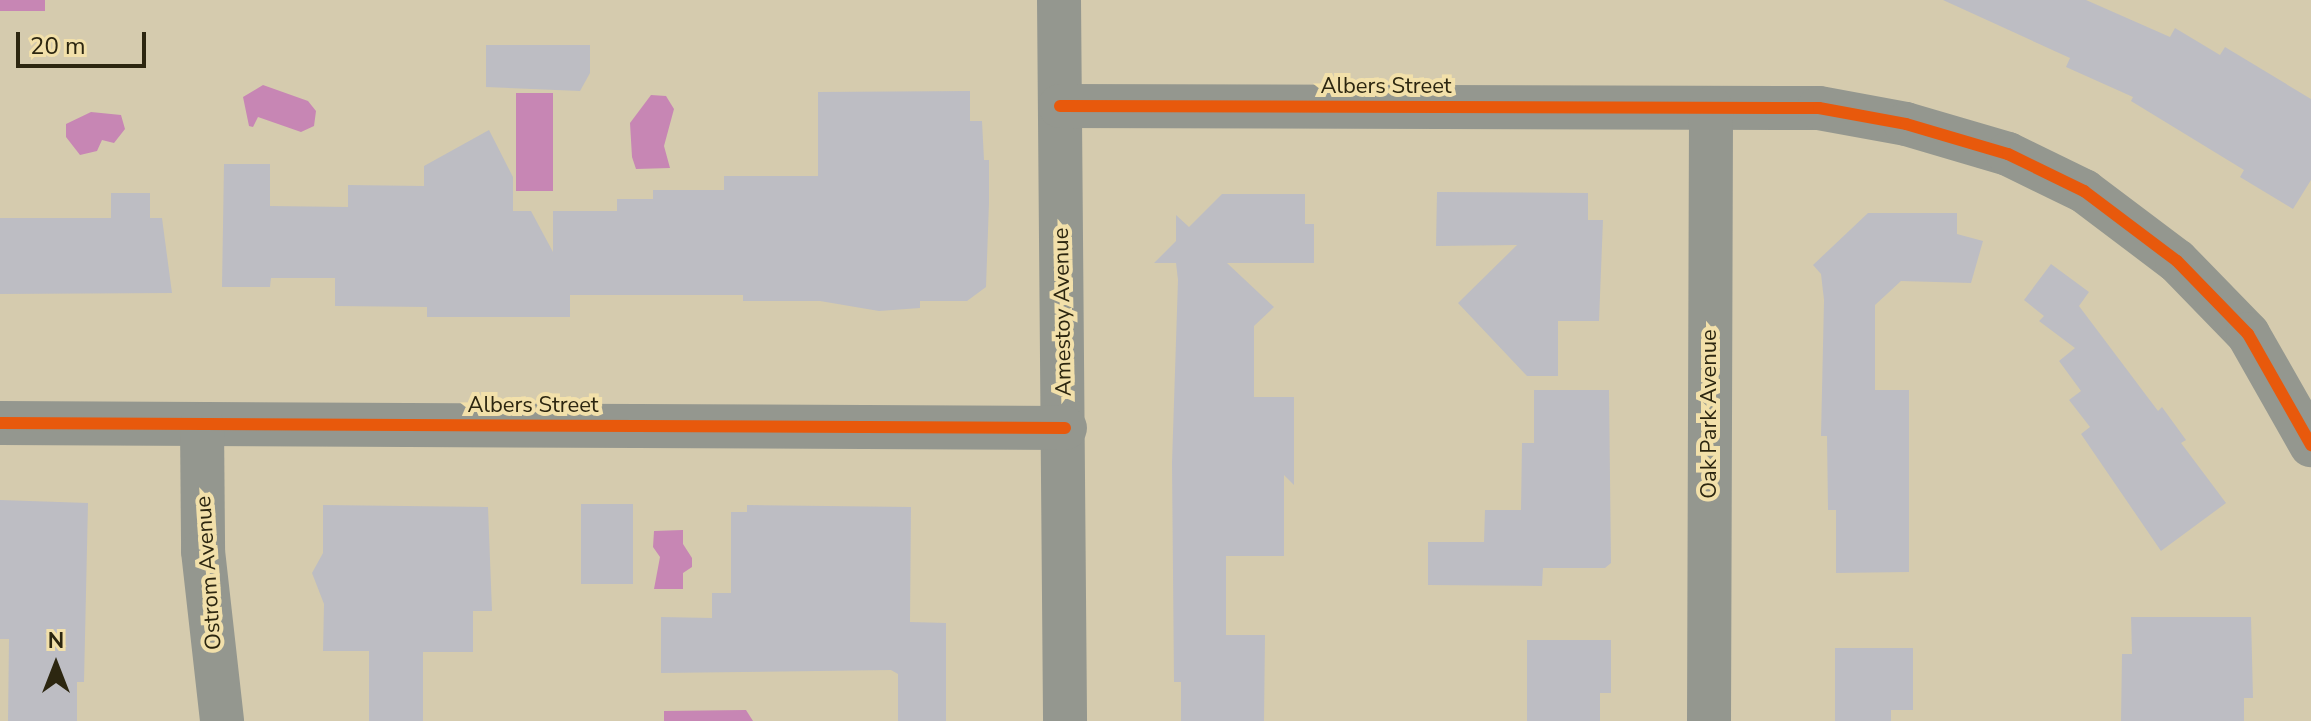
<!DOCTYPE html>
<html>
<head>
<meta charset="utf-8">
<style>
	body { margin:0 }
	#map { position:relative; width:2311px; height:721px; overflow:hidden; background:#d5cbae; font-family:"Nunito Sans",sans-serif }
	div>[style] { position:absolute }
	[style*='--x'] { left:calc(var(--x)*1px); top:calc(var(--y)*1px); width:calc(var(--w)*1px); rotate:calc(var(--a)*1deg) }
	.water>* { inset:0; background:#c786b4; transform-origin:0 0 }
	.building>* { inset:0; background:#bdbdc3; transform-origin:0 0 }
	.minor>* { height:44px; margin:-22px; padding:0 22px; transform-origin:22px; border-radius:22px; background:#94978f }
	.cycleway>* { height:12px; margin:-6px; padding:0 6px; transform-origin:6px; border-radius:6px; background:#e8590c }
	span { translate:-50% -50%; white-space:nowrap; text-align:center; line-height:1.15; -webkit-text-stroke:8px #f2e0aa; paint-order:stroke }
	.street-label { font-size:22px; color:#2c2610 }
	.north { position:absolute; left:16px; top:625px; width:80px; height:80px; -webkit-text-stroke:6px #f2e0aa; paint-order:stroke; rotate:0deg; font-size:22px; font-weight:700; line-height:32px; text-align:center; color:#2c2610 }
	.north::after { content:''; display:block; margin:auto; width:28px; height:36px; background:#2c2610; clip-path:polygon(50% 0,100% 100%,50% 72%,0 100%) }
	.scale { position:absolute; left:16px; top:32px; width:130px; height:36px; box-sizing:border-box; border:4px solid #2c2610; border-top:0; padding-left:10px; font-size:24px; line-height:28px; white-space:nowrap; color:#2c2610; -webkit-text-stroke:6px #f2e0aa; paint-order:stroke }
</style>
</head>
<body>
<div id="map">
	<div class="water">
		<i style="left:0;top:0;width:45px;height:11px"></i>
		<i style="clip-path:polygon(263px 85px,308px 101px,316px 111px,314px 126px,301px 132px,258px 117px,253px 127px,249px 126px,243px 97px)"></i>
		<i style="left:516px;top:93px;width:37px;height:98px"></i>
		<i style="clip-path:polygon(651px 95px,666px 96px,674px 109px,664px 146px,670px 168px,636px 169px,632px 157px,630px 123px)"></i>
		<i style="clip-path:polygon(91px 112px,121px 115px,125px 129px,114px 143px,102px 140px,97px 151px,80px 155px,66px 137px,66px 124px)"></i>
		<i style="clip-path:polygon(683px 530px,683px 544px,692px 558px,692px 567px,683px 573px,683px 589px,654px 589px,660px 557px,653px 547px,654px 531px)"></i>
		<i style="clip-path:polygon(746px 710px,753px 721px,664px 721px,664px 711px)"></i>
	</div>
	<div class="building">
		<i style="clip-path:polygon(1943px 0,2086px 0,2170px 37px,2175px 28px,2220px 55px,2225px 47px,2311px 99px,2311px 180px,2293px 209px,2240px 177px,2244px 170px,2131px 101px,2133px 97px,2066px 67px,2070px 58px)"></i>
		<i style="clip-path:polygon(486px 45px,590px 45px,590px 73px,580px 91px,486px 87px)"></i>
		<i style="clip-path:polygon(970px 91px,970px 121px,982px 121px,984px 160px,989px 160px,989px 203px,986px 287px,967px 301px,920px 301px,920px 308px,879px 311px,820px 301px,743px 301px,743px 295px,570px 295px,570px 317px,427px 317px,427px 307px,335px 306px,335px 278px,271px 278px,270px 287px,222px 287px,224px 164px,270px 164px,270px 206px,348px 207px,348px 185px,424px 186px,424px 166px,489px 130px,513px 177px,513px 211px,531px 211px,553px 252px,553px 211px,617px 211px,617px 199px,653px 199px,653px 190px,724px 190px,724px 176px,818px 176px,818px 92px)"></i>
		<i style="clip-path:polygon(1437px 192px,1588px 193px,1588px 220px,1603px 220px,1599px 321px,1558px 321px,1558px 376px,1527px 376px,1458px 303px,1517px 245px,1436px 246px)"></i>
		<i style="clip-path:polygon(111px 193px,150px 193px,150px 218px,162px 218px,172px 293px,0 294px,0 218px,111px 218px)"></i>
		<i style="clip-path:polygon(1222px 194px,1305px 194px,1305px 224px,1314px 224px,1314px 263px,1227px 263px,1274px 307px,1254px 326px,1254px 397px,1294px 397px,1294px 485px,1284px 475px,1284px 556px,1226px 556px,1226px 635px,1265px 635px,1264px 721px,1181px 721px,1181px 682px,1174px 682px,1172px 463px,1178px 280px,1176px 263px,1154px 263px,1176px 241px,1176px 215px,1189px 227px)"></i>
		<i style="clip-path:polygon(1868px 213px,1957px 213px,1957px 234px,1983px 241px,1971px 283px,1901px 281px,1875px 305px,1875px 390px,1909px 390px,1909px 572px,1836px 573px,1836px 510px,1828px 510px,1827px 436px,1821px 436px,1824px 300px,1821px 274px,1813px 265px)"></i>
		<i style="clip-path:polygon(2051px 264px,2089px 292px,2079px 306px,2158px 411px,2162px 407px,2186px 440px,2181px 443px,2226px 503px,2161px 551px,2081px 434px,2090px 427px,2069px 400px,2081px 391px,2059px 361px,2075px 348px,2039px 321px,2044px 316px,2024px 300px)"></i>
		<i style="clip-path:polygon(1534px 390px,1609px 390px,1611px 563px,1605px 568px,1543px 568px,1542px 586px,1428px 585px,1428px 542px,1484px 542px,1485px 510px,1521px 510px,1522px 443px,1534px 443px)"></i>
		<i style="clip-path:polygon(0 500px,88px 503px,84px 682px,77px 682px,77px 721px,8px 721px,9px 639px,0 639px)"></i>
		<i style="left:581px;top:504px;width:52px;height:80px"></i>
		<i style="clip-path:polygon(323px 505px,488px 507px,492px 611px,473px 611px,473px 652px,423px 652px,423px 721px,369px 721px,369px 651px,323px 651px,324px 604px,312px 573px,323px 553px)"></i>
		<i style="clip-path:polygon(747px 505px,911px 507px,910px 622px,946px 623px,946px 721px,898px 721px,898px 674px,891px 670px,661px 673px,661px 617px,712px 618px,712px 593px,731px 593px,731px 512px,747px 512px)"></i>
		<i style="clip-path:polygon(2131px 617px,2251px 617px,2253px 698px,2244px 698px,2244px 721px,2121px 721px,2122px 654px,2132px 654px)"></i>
		<i style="clip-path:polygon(1527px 640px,1611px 640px,1611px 693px,1600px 693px,1600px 721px,1527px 721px)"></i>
		<i style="clip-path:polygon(1835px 648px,1913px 648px,1913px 710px,1891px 710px,1891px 721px,1835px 721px)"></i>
	</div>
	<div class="minor">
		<i style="--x:1059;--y:0;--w:721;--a:89.52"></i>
		<i style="--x:1060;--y:106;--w:759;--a:0.15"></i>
		<i style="--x:1819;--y:108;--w:88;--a:10.4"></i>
		<i style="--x:1906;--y:124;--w:106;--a:16.4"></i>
		<i style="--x:2008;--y:154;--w:85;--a:26"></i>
		<i style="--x:2084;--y:191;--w:116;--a:37"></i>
		<i style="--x:2177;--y:261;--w:102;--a:45.8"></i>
		<i style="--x:2248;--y:334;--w:128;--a:60.4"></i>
		<i style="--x:0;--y:423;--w:1065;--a:0.27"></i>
		<i style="--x:202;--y:425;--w:126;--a:89.5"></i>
		<i style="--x:203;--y:551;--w:171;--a:83.6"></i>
		<i style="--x:1709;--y:721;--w:613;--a:-89.81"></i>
	</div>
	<div class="cycleway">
		<i style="--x:1060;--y:106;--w:759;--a:0.15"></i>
		<i style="--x:1819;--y:108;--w:88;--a:10.4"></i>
		<i style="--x:1906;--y:124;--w:106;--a:16.4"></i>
		<i style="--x:2008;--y:154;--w:85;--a:26"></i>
		<i style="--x:2084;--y:191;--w:116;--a:37"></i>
		<i style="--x:2177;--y:261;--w:102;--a:45.8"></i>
		<i style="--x:2248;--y:334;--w:128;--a:60.4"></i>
		<i style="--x:0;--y:423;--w:1065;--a:0.27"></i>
	</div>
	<div class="street-label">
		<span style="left:1386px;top:87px">Albers Street</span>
		<span style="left:1063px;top:312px;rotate:-91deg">Amestoy Avenue</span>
		<span style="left:533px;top:406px">Albers Street</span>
		<span style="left:1710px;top:414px;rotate:-90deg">Oak Park Avenue</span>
		<span style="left:209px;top:573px;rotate:-94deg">Ostrom Avenue</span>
	</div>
	<div class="north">N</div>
	<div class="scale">20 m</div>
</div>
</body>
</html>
